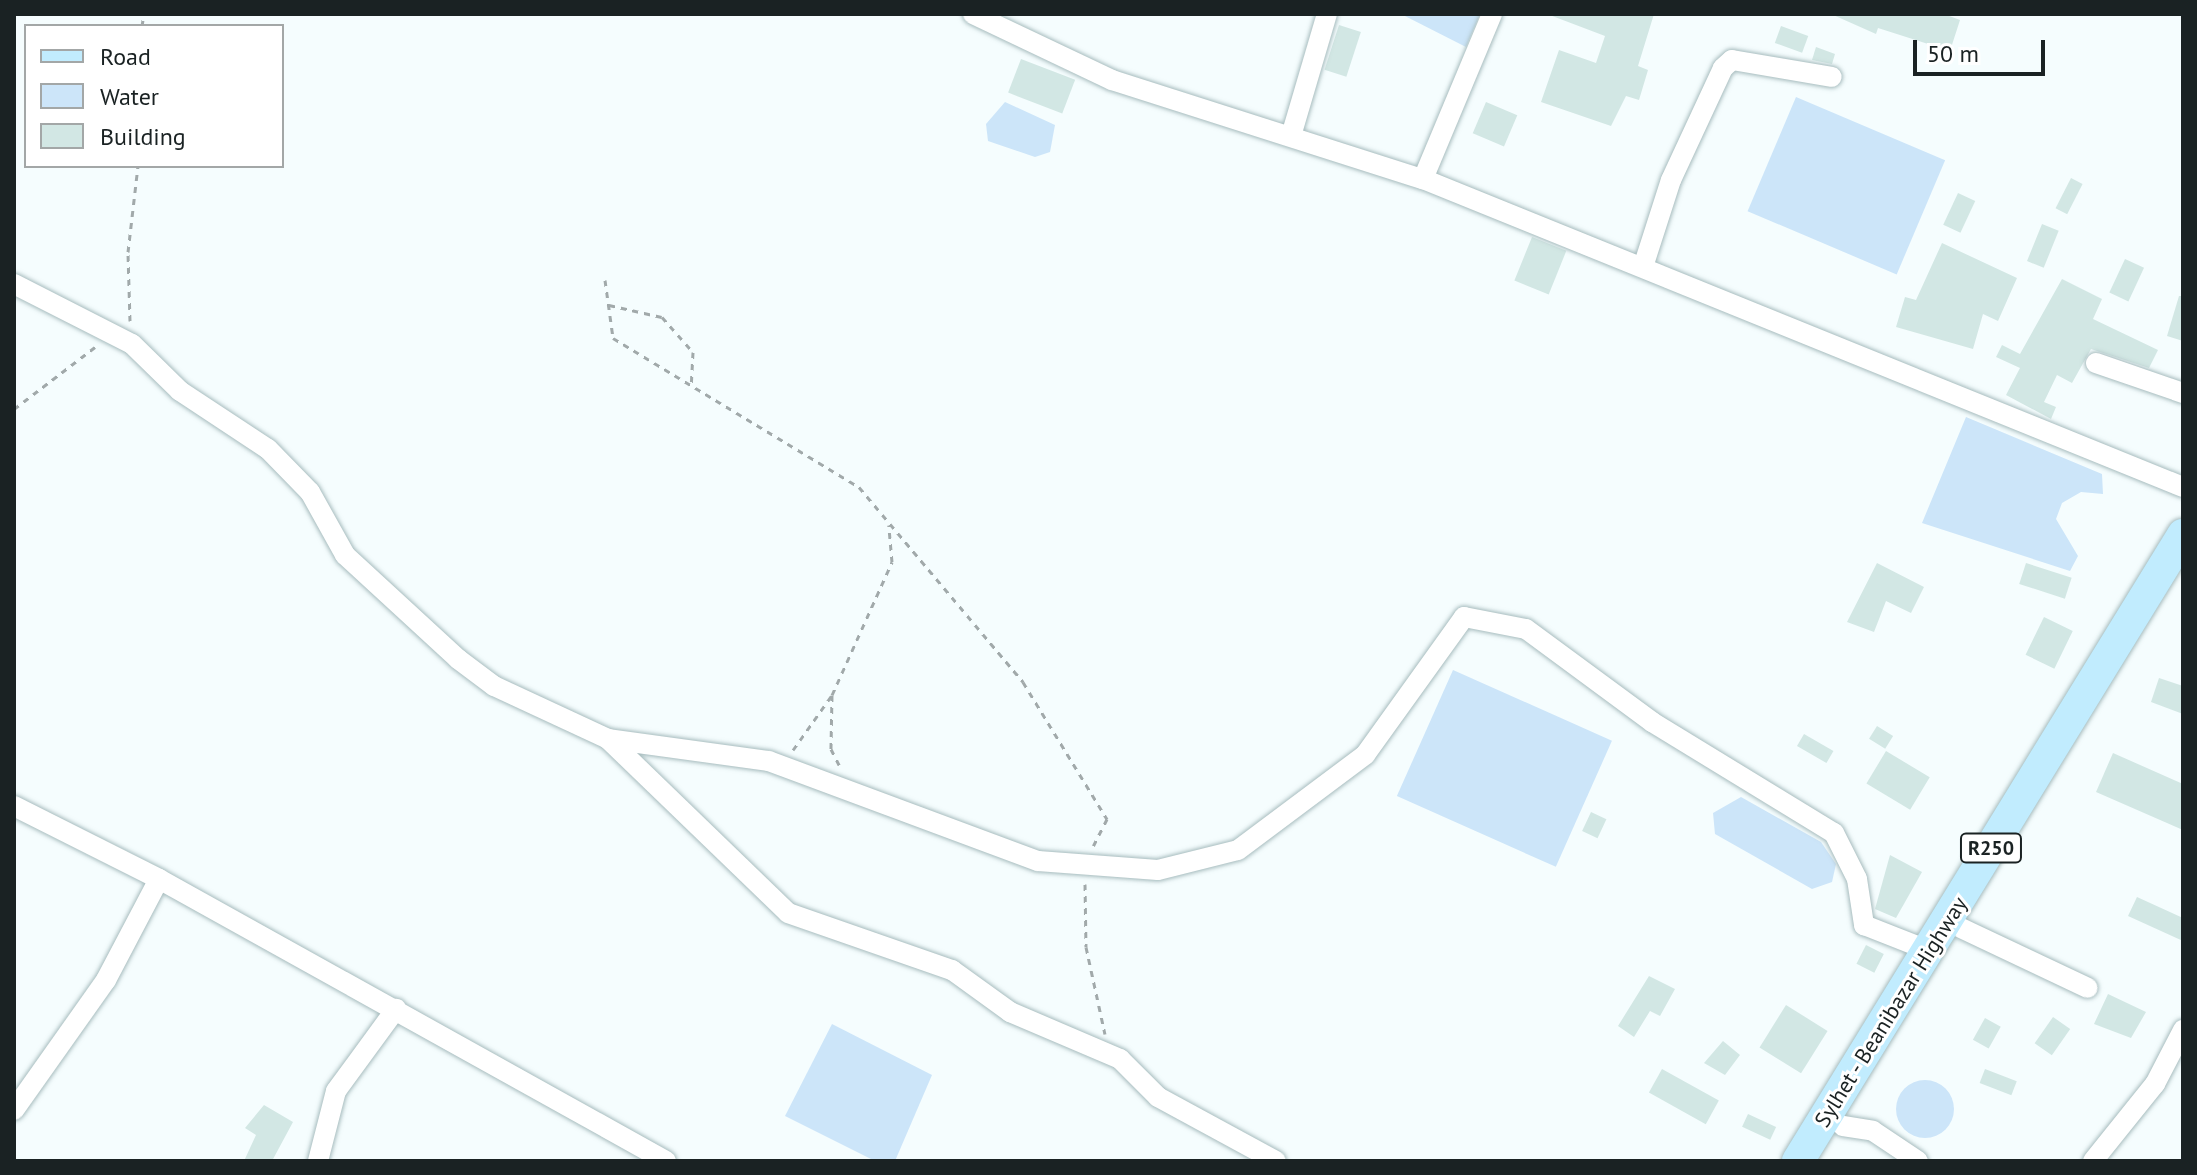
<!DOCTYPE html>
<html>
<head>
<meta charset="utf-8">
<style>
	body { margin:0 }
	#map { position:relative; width:2197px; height:1175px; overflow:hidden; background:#f5fdfe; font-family:"PT Sans",sans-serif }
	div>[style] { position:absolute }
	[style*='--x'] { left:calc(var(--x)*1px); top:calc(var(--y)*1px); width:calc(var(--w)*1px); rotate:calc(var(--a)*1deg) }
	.water>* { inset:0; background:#cce5f9; transform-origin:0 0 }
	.round { border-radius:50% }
	.building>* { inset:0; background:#d2e7e4; transform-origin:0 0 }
	.path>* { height:3px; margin-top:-1.5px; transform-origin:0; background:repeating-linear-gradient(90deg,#a1a9aa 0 6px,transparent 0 12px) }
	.roads { filter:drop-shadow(0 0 2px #a7bcbe) drop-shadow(0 0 2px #a7bcbe) }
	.minor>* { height:20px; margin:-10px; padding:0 10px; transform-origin:10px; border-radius:10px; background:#fff }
	.primary>* { height:32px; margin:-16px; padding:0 16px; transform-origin:16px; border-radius:16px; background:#c1ecfe }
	span { translate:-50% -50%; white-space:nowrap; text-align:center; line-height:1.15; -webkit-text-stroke:6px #fff; paint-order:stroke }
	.shield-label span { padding:2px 6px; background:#fff; border:2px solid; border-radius:6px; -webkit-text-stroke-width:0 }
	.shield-label { font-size:20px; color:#1a2223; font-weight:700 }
	.street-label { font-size:22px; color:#1a2223 }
	.frame { position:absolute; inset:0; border:16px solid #1a2223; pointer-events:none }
	.legend { position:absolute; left:24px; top:24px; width:260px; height:144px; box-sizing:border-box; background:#fff; border:2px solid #a3a7a7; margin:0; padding:10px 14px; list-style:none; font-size:24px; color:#1a2223 }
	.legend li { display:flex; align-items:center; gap:16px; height:40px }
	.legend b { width:40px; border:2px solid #a3a7a7 }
	.scale { position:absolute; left:1913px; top:40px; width:132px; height:36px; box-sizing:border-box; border:4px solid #1a2223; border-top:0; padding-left:10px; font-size:24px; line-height:28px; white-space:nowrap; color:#1a2223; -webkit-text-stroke:6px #fff; paint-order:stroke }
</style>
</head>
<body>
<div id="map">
	<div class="water">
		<i style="clip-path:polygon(1401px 14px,1480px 14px,1466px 47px)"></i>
		<i style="left:1796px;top:97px;width:162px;height:124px;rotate:23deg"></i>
		<i style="clip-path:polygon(1005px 102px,1055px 125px,1050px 152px,1035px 157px,988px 141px,986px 124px)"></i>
		<i style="clip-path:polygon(1966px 417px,2102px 474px,2103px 494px,2081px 492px,2062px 503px,2056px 519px,2078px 556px,2070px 571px,1922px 523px)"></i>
		<i style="left:1453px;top:670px;width:174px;height:138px;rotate:24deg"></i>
		<i style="clip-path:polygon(1741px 797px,1821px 842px,1836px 864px,1832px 882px,1812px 889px,1715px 834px,1713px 813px)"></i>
		<i style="clip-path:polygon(832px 1024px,932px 1075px,895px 1161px,875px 1161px,785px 1116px)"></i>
		<i class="round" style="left:1896px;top:1080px;width:58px;height:58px"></i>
	</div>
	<div class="building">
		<i style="clip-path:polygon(1547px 14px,1654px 14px,1638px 66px,1648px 70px,1639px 100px,1626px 96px,1611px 126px,1541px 102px,1559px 50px,1596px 63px,1605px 36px)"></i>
		<i style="clip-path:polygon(1831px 14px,1944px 14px,1960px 20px,1950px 51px,1878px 28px,1876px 34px)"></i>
		<i style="left:1339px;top:25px;width:23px;height:47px;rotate:18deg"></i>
		<i style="left:1781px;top:26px;width:29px;height:18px;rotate:20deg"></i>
		<i style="clip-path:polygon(1816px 47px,1835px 54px,1832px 64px,1812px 60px)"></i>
		<i style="left:1021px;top:59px;width:58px;height:36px;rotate:21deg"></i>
		<i style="left:1486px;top:102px;width:34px;height:34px;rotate:23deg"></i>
		<i style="left:2071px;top:178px;width:13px;height:34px;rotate:27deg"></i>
		<i style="left:1958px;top:193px;width:19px;height:35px;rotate:25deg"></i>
		<i style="left:2042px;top:224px;width:18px;height:40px;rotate:22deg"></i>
		<i style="left:1532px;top:237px;width:37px;height:47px;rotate:22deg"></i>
		<i style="clip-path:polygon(1942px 243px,2017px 278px,1998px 321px,1983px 314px,1973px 349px,1896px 327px,1905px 297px,1916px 300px)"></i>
		<i style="left:2125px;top:259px;width:21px;height:37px;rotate:25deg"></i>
		<i style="clip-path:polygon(2062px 279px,2102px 299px,2093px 319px,2158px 350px,2149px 368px,2091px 349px,2072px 383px,2057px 375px,2044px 402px,2056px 407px,2051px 419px,2006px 395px,2020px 368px,1996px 357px,2002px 345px,2020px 354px)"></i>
		<i style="clip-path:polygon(2179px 296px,2183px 296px,2183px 341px,2167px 336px)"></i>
		<i style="clip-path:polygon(1877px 563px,1924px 587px,1911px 613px,1886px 601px,1874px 632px,1847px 622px)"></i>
		<i style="left:2026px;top:563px;width:48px;height:22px;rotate:18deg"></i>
		<i style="left:2044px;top:617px;width:32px;height:42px;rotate:26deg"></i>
		<i style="clip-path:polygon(2159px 678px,2183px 686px,2183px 714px,2151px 702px)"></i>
		<i style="left:1877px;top:726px;width:19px;height:15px;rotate:32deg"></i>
		<i style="left:1804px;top:734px;width:34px;height:14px;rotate:30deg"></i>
		<i style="left:1886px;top:751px;width:51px;height:38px;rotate:31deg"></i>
		<i style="clip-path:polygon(2113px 753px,2183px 784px,2183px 830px,2096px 792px)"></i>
		<i style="left:1591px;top:812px;width:17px;height:21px;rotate:25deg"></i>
		<i style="clip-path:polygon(1890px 855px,1922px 872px,1896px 918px,1875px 909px)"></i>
		<i style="clip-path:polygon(2137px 897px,2183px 918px,2183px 941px,2128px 916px)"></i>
		<i style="left:1866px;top:945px;width:20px;height:21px;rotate:27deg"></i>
		<i style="clip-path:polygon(1649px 976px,1675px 989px,1660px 1016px,1650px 1011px,1634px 1037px,1618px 1026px)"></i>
		<i style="clip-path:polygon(2108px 994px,2146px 1012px,2131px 1038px,2094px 1024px)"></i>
		<i style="left:1786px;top:1005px;width:49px;height:50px;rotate:32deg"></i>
		<i style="left:2053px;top:1017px;width:21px;height:32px;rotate:35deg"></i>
		<i style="left:1985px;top:1018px;width:18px;height:25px;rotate:29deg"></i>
		<i style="clip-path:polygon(1723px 1041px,1740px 1055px,1725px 1075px,1704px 1063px)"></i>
		<i style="left:1662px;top:1069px;width:65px;height:27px;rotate:29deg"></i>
		<i style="left:1985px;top:1069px;width:34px;height:15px;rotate:21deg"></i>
		<i style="clip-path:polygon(264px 1105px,293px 1122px,272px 1161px,244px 1161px,256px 1135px,245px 1128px)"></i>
		<i style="left:1748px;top:1114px;width:31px;height:14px;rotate:25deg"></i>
	</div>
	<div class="path">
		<i style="--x:142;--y:26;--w:12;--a:-81"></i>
		<i style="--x:605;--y:280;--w:59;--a:82.1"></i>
		<i style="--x:613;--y:338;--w:288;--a:31.2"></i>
		<i style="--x:859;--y:487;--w:255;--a:49.9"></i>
		<i style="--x:1023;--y:682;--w:161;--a:58.5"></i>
		<i style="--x:1107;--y:819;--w:30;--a:117"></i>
		<i style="--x:609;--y:305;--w:54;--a:12.8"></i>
		<i style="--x:662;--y:317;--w:47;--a:48.5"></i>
		<i style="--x:693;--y:352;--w:35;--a:93"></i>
		<i style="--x:130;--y:321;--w:69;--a:-91.7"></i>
		<i style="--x:128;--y:252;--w:87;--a:-83.4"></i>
		<i style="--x:14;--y:409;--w:102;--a:-37.4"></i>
		<i style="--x:832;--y:695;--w:54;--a:91.1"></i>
		<i style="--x:831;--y:749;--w:18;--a:63"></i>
		<i style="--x:793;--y:750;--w:67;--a:-54.7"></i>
		<i style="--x:832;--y:695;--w:146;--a:-65.7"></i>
		<i style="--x:892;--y:562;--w:37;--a:-95"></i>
		<i style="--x:1085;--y:884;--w:63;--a:89.1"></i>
		<i style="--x:1086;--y:947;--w:89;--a:77.7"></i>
	</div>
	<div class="roads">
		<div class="minor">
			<i style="--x:973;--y:14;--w:154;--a:25.4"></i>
			<i style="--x:1112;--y:80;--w:326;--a:17.7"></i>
			<i style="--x:1423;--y:179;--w:820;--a:22.06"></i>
			<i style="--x:1291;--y:136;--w:127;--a:-73.6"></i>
			<i style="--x:1423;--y:179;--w:179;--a:-67.3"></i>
			<i style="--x:1643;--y:267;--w:91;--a:-72.2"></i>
			<i style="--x:1671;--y:180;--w:123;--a:-65.1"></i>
			<i style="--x:1723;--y:68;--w:12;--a:-42"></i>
			<i style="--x:1732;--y:60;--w:101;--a:9.6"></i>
			<i style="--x:14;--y:284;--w:132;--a:27"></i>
			<i style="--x:132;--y:344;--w:67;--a:44.4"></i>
			<i style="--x:180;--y:391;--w:105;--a:33.4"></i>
			<i style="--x:268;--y:449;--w:60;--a:45.7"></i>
			<i style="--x:310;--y:492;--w:72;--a:60.9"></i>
			<i style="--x:345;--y:555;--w:154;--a:42.6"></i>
			<i style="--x:458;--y:659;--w:45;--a:36.9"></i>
			<i style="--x:494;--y:686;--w:126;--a:24.9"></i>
			<i style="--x:608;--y:739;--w:162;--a:7.8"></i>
			<i style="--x:769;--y:761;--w:287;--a:20.4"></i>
			<i style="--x:1038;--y:861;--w:120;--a:4.3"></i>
			<i style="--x:1158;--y:870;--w:82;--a:-14"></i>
			<i style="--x:1238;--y:850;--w:159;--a:-36.8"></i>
			<i style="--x:1365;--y:755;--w:170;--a:-54.3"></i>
			<i style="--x:1464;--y:617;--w:63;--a:11"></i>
			<i style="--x:1526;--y:629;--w:157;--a:36.4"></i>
			<i style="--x:1652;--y:722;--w:213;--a:31.4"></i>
			<i style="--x:1834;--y:833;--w:51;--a:63.4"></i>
			<i style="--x:1857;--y:879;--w:47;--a:81.3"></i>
			<i style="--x:1864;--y:925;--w:71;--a:21.5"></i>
			<i style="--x:2096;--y:363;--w:92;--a:19"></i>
			<i style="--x:608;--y:739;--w:250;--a:44"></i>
			<i style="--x:788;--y:913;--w:174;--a:19.2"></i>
			<i style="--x:952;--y:970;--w:72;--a:35.9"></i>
			<i style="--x:1010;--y:1012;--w:120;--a:23.1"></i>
			<i style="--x:1120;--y:1059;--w:54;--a:45"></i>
			<i style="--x:1158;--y:1097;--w:134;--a:28.5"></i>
			<i style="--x:14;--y:806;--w:162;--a:26.7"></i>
			<i style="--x:1961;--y:928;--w:140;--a:25.3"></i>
			<i style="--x:14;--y:1110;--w:159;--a:-54.7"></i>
			<i style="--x:106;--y:980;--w:114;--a:-62.3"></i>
			<i style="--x:159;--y:879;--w:580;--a:29.08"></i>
			<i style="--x:1843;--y:1126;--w:30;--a:9"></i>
			<i style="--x:1873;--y:1131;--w:54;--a:33.7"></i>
			<i style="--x:318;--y:1161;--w:72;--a:-75.6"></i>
			<i style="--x:336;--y:1091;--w:102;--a:-53.8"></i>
			<i style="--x:2093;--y:1161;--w:99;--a:-51.2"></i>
			<i style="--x:2155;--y:1084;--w:61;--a:-62.6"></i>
		</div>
		<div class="primary">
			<i style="--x:1798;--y:1161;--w:735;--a:-58.41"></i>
		</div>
	</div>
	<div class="shield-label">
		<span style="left:1991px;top:848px">R250</span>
	</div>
	<div class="street-label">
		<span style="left:1891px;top:1012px;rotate:-58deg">Sylhet - Beanibazar Highway</span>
	</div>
	<div class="frame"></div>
	<ul class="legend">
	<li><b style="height:10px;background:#c1ecfe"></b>Road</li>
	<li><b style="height:22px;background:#cce5f9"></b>Water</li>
	<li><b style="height:22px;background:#d2e7e4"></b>Building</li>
	</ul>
	<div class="scale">50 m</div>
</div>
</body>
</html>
